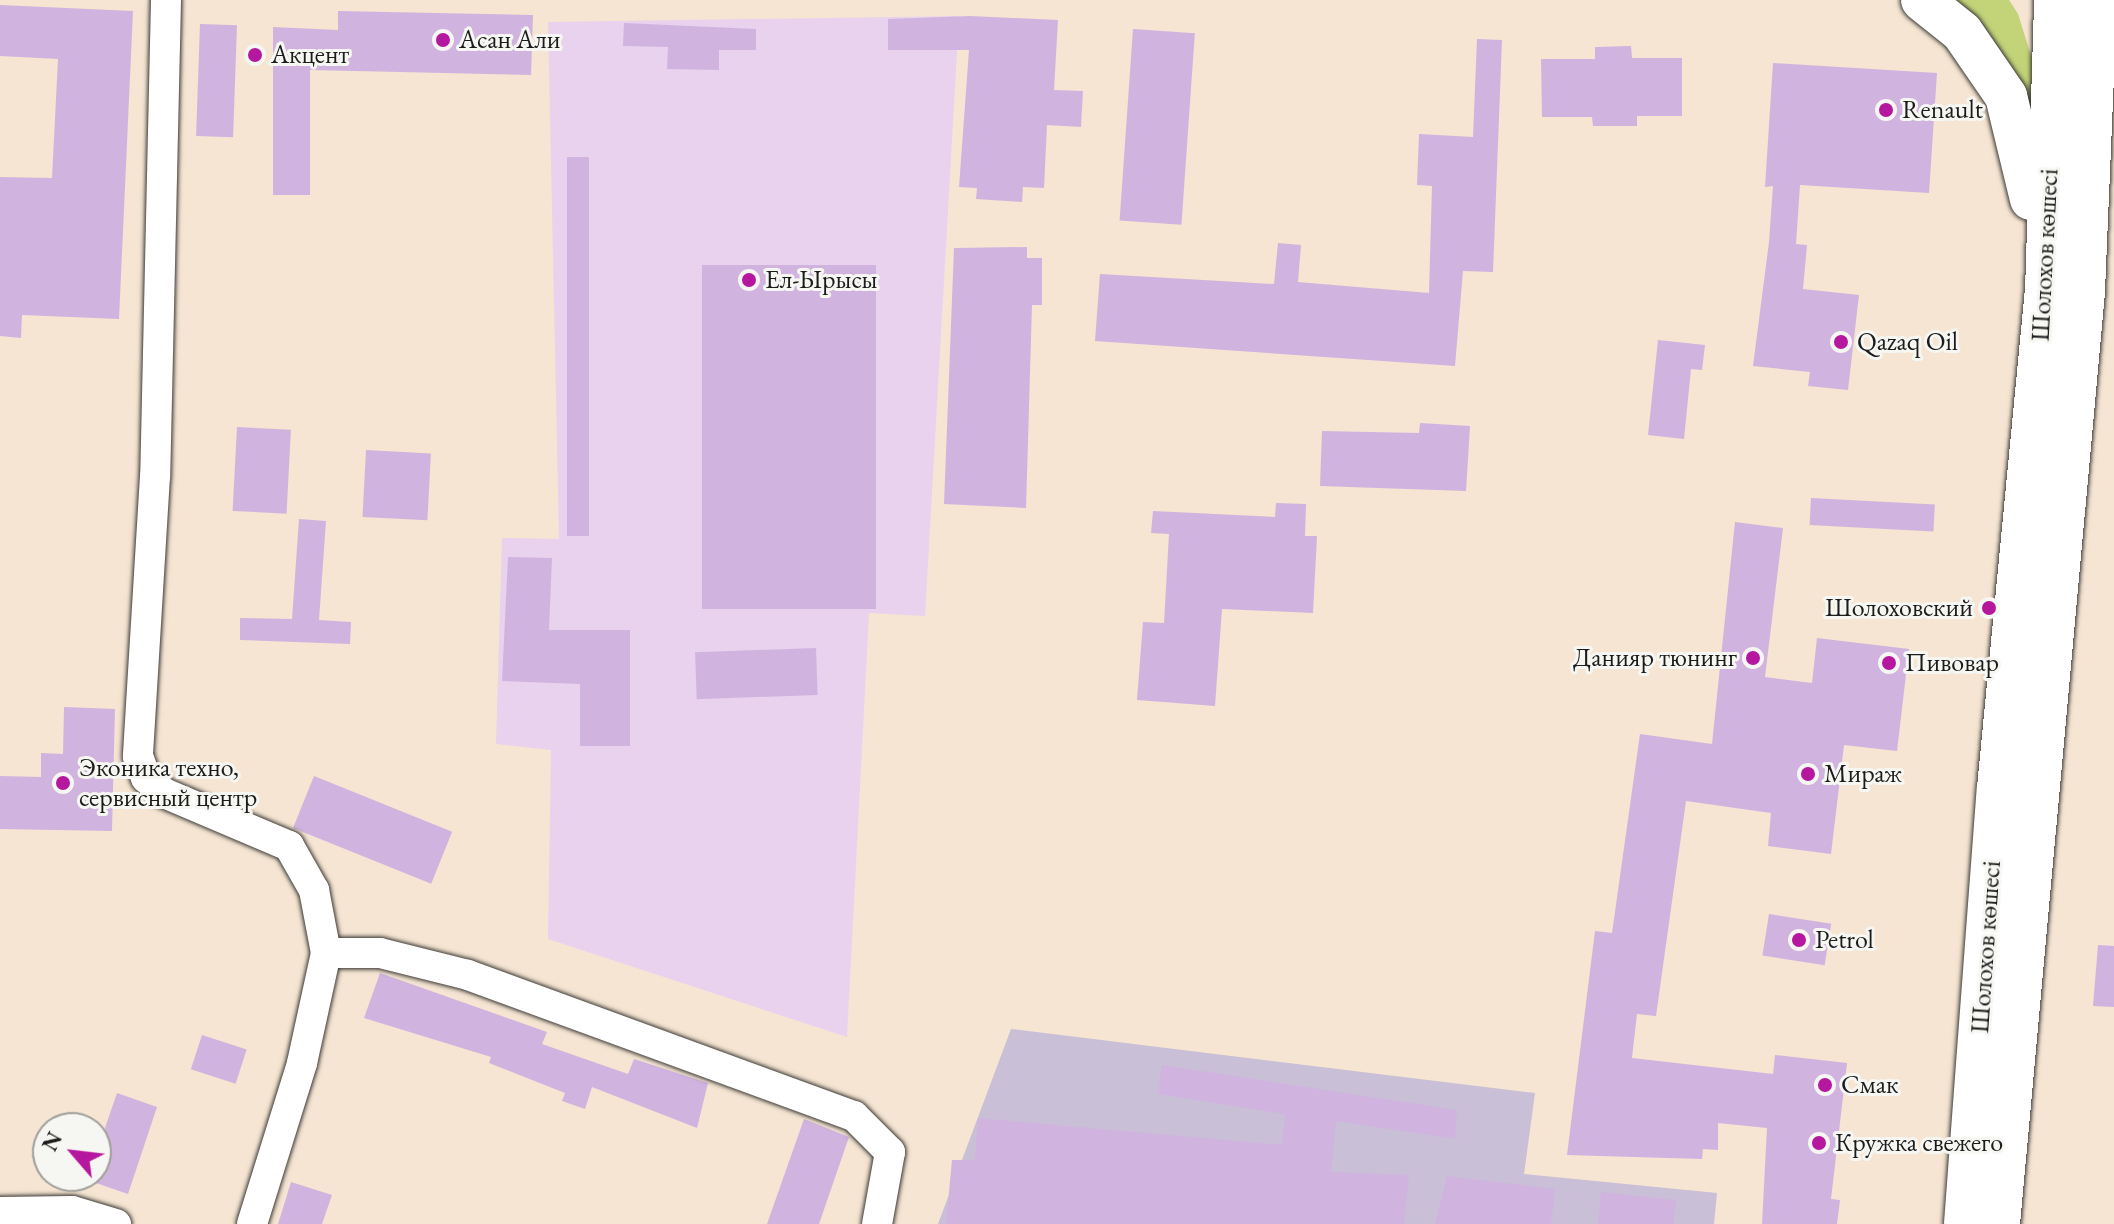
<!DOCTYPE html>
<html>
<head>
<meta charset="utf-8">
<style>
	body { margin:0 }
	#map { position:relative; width:2114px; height:1224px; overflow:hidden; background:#f5e5d2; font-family:"EB Garamond",serif }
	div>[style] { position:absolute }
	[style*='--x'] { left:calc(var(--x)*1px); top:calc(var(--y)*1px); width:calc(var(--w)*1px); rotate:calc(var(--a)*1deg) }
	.built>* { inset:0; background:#e9d2ed }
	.industrial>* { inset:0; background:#c9bfd7 }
	.green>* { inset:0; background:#c2d477 }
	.building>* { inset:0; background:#d0b4df; transform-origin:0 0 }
	.roads { filter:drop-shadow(0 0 2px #3d3a37) drop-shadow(0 0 2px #3d3a37) }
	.minor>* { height:30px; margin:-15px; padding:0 15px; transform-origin:15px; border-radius:15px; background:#fff }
	.highway>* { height:42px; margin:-21px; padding:0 21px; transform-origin:21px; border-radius:21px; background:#fff }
	.dots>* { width:22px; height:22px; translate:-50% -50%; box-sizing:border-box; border:4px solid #f6f6f2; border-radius:50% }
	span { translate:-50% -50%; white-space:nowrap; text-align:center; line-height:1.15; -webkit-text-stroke:6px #f6f6f2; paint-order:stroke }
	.poi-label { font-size:26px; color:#1c1c1c }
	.left { translate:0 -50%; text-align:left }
	.right { translate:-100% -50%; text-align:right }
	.street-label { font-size:26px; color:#1c1c1c }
	.north { position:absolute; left:32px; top:1112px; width:80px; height:80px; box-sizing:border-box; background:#f6f6f2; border:2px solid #9f9f9c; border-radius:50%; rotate:298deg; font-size:22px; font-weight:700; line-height:32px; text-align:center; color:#1c1c1c }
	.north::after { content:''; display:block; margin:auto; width:28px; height:36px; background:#b5179e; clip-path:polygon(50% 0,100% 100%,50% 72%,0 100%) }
</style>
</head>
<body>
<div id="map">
	<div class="built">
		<i style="clip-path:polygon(959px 16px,925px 616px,869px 613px,847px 1037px,548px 939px,551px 750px,496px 744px,502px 538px,559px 539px,548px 22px)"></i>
	</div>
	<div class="industrial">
		<i style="clip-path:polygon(1011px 1029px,1535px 1093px,1524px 1174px,1717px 1193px,1714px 1224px,938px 1224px)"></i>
	</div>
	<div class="green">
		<i style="clip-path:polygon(1943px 0,2009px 0,2018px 14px,2034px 65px,2033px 161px)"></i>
	</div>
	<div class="building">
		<i style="clip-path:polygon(0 5px,133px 11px,119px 319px,22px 315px,21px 338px,0 336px,0 177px,52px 178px,58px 59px,0 56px)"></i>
		<i style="clip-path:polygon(338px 11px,533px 15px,531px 75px,310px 70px,310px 195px,273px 195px,273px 27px,338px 30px)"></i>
		<i style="clip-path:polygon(970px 16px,1058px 20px,1054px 90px,1083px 91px,1081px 127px,1047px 125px,1044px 188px,1023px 187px,1022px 202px,976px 199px,977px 188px,959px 187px,969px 50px,888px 50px,888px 19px)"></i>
		<i style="clip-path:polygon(624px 23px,756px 29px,756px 50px,719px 50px,719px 70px,667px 69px,668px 47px,623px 46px)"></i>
		<i style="left:200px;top:24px;width:37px;height:112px;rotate:2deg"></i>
		<i style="left:1133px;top:29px;width:62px;height:192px;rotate:4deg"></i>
		<i style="clip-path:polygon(1477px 39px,1502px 40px,1493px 272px,1463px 271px,1455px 366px,1095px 341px,1100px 274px,1274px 284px,1278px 243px,1301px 245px,1298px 282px,1429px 293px,1432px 186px,1417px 185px,1419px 134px,1473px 137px)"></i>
		<i style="clip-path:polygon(1631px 46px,1632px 58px,1682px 58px,1682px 116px,1637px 116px,1637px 126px,1593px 126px,1592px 117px,1542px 117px,1541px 59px,1595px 59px,1595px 47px)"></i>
		<i style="clip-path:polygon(1773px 63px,1937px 73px,1929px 193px,1800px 185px,1796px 244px,1807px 245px,1803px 289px,1859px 295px,1848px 390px,1808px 386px,1810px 372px,1753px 366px,1769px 242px,1773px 186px,1765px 187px)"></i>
		<i style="left:567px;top:157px;width:22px;height:379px"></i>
		<i style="clip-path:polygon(1027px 247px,1027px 258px,1042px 258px,1042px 305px,1032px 305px,1026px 508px,944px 504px,954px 248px)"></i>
		<i style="left:876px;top:265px;width:344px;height:174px;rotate:90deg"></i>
		<i style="clip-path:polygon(1658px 340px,1705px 345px,1702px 370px,1691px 369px,1684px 439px,1648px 435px)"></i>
		<i style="clip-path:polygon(1420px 423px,1470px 426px,1466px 491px,1320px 486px,1322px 431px,1419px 433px)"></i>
		<i style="left:237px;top:427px;width:54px;height:84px;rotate:3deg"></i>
		<i style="left:366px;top:450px;width:65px;height:67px;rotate:3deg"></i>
		<i style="left:1811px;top:498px;width:124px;height:27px;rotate:3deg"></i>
		<i style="clip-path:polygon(1276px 503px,1306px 504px,1305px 536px,1317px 536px,1313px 613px,1222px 609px,1215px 706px,1137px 700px,1143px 622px,1164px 623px,1169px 534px,1151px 533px,1153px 511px,1275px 517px)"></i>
		<i style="clip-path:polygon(299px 519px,326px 521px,319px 620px,351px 622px,350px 644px,240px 640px,240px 618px,292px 619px)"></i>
		<i style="clip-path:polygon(1735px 522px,1783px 528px,1765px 677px,1812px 683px,1817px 638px,1909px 649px,1897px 751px,1844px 745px,1831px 854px,1768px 846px,1771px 813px,1686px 801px,1656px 1016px,1637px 1014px,1632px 1058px,1773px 1074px,1775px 1055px,1847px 1063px,1831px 1199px,1840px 1200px,1837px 1224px,1762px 1224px,1767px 1128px,1718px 1123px,1718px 1150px,1703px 1149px,1702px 1159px,1567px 1155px,1595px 931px,1612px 933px,1640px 734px,1712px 744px)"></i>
		<i style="clip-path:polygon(508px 557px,552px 558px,549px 630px,630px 630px,630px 746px,580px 746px,580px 684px,502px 681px)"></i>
		<i style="left:816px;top:648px;width:47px;height:121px;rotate:88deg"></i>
		<i style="clip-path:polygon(64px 707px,115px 709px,112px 831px,0 829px,0 776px,41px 777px,41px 753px,63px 754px)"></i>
		<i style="left:314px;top:776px;width:149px;height:56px;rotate:22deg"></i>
		<i style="left:1769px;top:914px;width:63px;height:42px;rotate:9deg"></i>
		<i style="clip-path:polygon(2098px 945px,2114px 946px,2114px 1007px,2093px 1006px)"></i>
		<i style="clip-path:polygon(380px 973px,547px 1032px,542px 1044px,628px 1074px,634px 1059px,708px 1083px,697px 1128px,592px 1087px,585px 1109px,562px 1101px,565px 1093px,489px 1063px,491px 1057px,364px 1018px)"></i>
		<i style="left:202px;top:1035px;width:47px;height:36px;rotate:18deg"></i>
		<i style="clip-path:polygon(1162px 1065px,1457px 1110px,1455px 1139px,1336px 1121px,1331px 1172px,1409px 1175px,1404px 1224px,946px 1224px,952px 1160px,975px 1160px,978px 1118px,1282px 1145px,1285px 1114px,1158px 1094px)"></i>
		<i style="clip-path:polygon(117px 1093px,157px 1107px,128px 1194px,96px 1183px,96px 1154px)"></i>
		<i style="clip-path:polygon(804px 1119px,849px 1137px,819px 1224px,767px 1224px)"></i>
		<i style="clip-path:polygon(1447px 1176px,1555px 1189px,1551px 1224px,1435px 1224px)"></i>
		<i style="clip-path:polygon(291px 1182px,332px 1195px,322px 1224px,278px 1224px)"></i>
		<i style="clip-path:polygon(1601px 1192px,1676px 1200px,1673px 1224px,1598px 1224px)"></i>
	</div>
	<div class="roads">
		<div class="minor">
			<i style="--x:166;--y:0;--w:476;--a:91.3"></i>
			<i style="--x:155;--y:476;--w:281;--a:93.5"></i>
			<i style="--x:138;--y:756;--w:23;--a:70"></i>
			<i style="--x:146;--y:778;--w:23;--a:40"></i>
			<i style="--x:164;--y:793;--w:136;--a:23"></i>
			<i style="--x:289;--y:846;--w:51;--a:60.4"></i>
			<i style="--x:314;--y:890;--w:64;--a:79.2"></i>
			<i style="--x:0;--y:1212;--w:72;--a:-0.8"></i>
			<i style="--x:72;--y:1211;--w:46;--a:16.5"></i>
			<i style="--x:252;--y:1224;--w:169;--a:-72.7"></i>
			<i style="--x:302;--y:1063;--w:113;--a:-77.7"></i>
			<i style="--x:326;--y:953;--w:54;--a:0"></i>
			<i style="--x:380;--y:953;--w:91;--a:14"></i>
			<i style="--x:468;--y:975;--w:411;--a:20.1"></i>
			<i style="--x:854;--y:1116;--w:51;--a:45"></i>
			<i style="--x:890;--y:1152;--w:73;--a:100.2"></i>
		</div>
		<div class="highway">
			<i style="--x:1922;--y:0;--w:51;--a:38.7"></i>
			<i style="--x:1962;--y:32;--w:78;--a:55.5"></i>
			<i style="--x:2006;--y:96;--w:106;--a:76.4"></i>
			<i style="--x:1965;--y:1224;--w:437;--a:-85.7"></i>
			<i style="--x:1998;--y:788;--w:498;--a:-84.5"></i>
			<i style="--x:2046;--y:292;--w:292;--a:-88.2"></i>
			<i style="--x:1999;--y:1224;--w:937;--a:-84.79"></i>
			<i style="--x:2084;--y:291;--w:291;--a:-87.6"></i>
		</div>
	</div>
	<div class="dots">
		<i style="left:443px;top:40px;background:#b5179e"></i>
		<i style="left:255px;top:55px;background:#b5179e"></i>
		<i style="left:1886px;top:110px;background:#b5179e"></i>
		<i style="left:749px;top:280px;background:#b5179e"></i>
		<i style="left:1841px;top:342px;background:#b5179e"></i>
		<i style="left:1989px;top:608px;background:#b5179e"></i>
		<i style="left:1753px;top:658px;background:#b5179e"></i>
		<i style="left:1889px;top:663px;background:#b5179e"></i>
		<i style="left:1808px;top:774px;background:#b5179e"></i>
		<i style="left:63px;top:783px;background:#b5179e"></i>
		<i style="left:1799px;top:940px;background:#b5179e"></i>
		<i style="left:1825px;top:1085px;background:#b5179e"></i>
		<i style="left:1819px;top:1143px;background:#b5179e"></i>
	</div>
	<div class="poi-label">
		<span class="left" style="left:459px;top:40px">Асан Али</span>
		<span class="left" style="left:271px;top:55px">Акцент</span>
		<span class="left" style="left:1902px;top:110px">Renault</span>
		<span class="left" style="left:765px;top:280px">Ел-Ырысы</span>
		<span class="left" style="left:1857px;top:342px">Qazaq Oil</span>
		<span class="right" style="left:1973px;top:608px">Шолоховский</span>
		<span class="right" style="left:1737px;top:658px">Данияр тюнинг</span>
		<span class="left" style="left:1905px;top:663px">Пивовар</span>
		<span class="left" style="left:79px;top:783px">Эконика техно,<br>сервисный центр</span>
		<span class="left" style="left:1824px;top:774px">Мираж</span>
		<span class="left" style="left:1815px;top:940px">Petrol</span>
		<span class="left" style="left:1841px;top:1085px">Смак</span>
		<span class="left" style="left:1835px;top:1143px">Кружка свежего</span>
	</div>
	<div class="street-label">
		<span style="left:2045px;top:255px;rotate:-87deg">Шолохов көшесі</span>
		<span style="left:1986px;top:947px;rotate:-86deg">Шолохов көшесі</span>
	</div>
	<div class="north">N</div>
</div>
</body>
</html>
